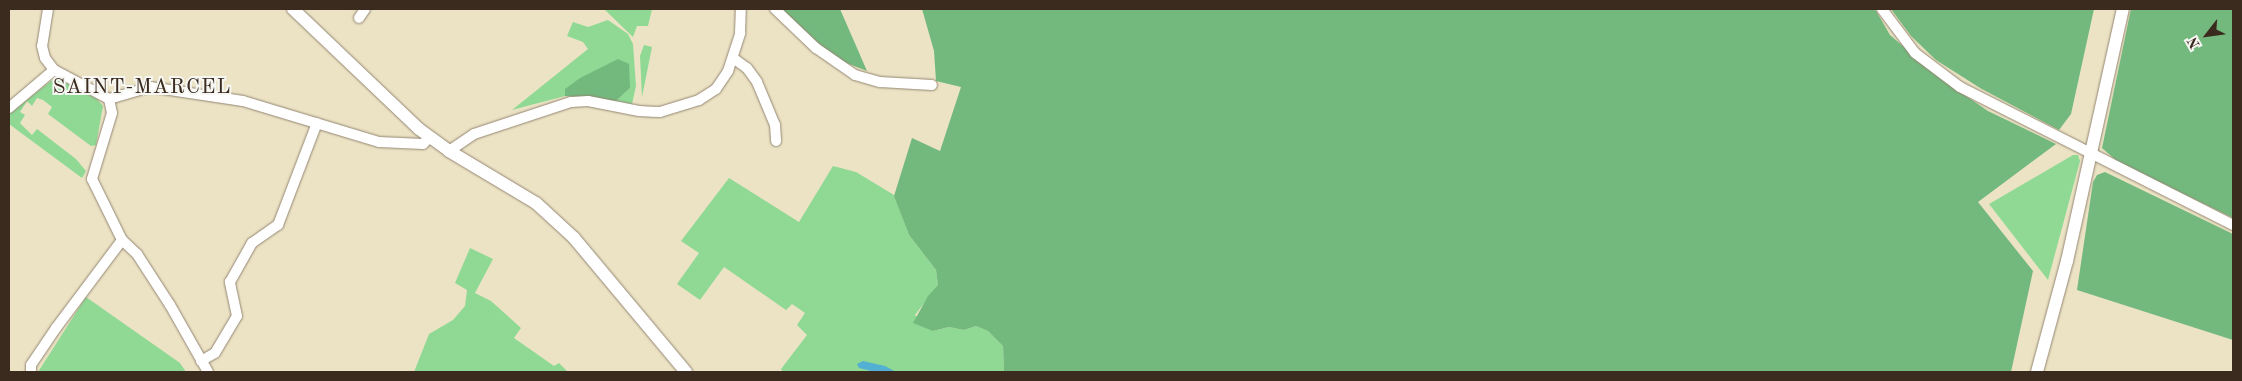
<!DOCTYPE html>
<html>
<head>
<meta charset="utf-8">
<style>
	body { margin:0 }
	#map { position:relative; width:2242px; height:381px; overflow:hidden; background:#ece3c5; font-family:"Old Standard TT",serif }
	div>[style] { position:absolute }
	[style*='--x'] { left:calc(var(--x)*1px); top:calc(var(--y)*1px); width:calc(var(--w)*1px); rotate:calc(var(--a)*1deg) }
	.green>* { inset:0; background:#8fd995 }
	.forest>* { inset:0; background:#73b97e }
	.water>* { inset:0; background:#54b0d2 }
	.roads { filter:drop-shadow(0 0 1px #948672) drop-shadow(0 0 1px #948672) }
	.minor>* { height:10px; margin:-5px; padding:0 5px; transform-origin:5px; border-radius:5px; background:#fff }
	.tertiary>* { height:12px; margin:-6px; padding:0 6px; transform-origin:6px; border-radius:6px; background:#fff }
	span { translate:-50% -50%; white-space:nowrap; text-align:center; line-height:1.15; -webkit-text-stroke:4px #f6f6f2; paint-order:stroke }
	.quarter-label { font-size:21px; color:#3b2a1e; letter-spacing:1px }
	.frame { position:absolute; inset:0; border:10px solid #3b2a1e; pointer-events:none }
	.north { position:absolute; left:2182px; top:10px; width:50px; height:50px; -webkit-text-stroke:4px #f6f6f2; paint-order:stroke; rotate:240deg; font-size:14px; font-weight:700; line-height:20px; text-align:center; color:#3b2a1e }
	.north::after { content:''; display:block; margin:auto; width:18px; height:22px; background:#3b2a1e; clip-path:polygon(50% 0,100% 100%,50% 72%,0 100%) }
</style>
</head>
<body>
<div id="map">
	<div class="green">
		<i style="clip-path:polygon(604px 9px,652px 9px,648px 26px,637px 26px,633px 37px)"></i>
		<i style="clip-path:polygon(608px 20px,628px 34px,633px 44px,636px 86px,632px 104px,616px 101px,630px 88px,565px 89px,565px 96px,512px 110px,588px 49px,583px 42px,567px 36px,573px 22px,588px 27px)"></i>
		<i style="clip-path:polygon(644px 45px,652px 47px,642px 97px,640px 56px)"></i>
		<i style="clip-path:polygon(60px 80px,97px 99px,103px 106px,96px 145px,91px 146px,48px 114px,52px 107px,43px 100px,37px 98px,32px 106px,27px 101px,20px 112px,25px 115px,20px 123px,32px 135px,37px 129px,76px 159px,86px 171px,82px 178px,9px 124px,9px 114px,51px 81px)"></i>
		<i style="clip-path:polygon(2073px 155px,2078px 155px,2080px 161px,2048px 280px,1989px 204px)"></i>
		<i style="clip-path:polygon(833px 166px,856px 172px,894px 195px,909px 235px,936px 270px,938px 285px,915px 315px,933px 331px,949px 327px,964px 330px,976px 326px,988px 331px,1003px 346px,1004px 372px,783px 372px,781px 369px,807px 335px,797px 325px,805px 313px,792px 304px,786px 310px,724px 267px,700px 300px,677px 284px,699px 253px,681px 241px,729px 178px,799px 222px)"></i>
		<i style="clip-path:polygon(470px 248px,493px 259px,475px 293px,491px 301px,521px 328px,514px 338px,554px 366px,559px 363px,568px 372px,414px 372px,429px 334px,453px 320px,465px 306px,467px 290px,455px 283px)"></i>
		<i style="clip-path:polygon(86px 297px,180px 363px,186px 372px,38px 372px)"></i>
	</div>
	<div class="forest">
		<i style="clip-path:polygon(782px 9px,840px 9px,867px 71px,844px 62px,817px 45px)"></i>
		<i style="clip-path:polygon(922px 9px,1875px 9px,1890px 35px,1940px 78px,1988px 111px,2056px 144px,1978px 202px,2033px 271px,2011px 372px,1004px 372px,1003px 346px,988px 331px,976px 326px,964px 330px,949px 327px,933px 331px,913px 323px,928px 296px,938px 285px,936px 270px,909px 235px,894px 196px,912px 138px,940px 151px,961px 87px,936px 81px,934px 51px)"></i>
		<i style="clip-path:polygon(1891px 9px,2094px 9px,2071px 114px,2059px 130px,1980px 88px,1936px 60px,1911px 36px)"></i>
		<i style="clip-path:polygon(2131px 9px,2233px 9px,2233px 218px,2118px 162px,2102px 148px)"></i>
		<i style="clip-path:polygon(618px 59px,629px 64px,630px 88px,616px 101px,565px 96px,565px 89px,580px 78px)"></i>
		<i style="clip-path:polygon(2105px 172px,2233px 234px,2233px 340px,2077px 290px,2093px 182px,2097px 175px)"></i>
	</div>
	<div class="water">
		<i style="clip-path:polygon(863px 361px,885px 366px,896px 372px,875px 372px,859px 368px,857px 364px)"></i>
	</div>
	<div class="roads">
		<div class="minor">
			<i style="--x:48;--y:9;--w:37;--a:99"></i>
			<i style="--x:42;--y:46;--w:12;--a:76"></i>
			<i style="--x:45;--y:58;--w:15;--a:53"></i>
			<i style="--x:54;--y:70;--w:62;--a:27.8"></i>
			<i style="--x:109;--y:99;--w:14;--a:78"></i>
			<i style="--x:112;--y:113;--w:69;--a:106.9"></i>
			<i style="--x:92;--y:179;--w:68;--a:63.8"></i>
			<i style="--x:122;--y:240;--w:21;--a:43"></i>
			<i style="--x:137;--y:254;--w:61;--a:57.1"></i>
			<i style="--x:170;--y:305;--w:77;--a:60.4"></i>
			<i style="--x:775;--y:9;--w:57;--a:43.6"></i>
			<i style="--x:816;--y:48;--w:47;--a:34.7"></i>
			<i style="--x:855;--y:75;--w:26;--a:16"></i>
			<i style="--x:880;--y:82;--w:52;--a:3.3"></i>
			<i style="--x:1882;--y:9;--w:55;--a:53.1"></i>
			<i style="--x:1915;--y:53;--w:56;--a:37.1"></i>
			<i style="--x:1960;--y:87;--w:306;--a:26.8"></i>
			<i style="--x:359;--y:18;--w:11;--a:-56"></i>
			<i style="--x:733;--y:58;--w:17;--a:36"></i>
			<i style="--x:747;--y:68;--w:17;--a:54"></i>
			<i style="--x:757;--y:82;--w:47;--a:67.3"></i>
			<i style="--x:775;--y:125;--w:16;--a:86"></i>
			<i style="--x:109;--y:99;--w:43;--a:-16.3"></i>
			<i style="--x:150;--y:87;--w:94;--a:8.6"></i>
			<i style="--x:243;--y:101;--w:142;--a:16.8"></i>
			<i style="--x:379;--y:142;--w:44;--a:2.6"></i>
			<i style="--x:423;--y:144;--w:10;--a:-45"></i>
			<i style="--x:9;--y:108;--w:59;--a:-40.2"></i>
			<i style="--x:449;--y:151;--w:30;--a:-34"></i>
			<i style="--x:474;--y:134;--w:102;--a:-18.3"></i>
			<i style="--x:571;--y:102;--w:17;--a:-3"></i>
			<i style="--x:588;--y:101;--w:52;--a:11.1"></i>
			<i style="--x:639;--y:111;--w:21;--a:3"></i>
			<i style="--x:660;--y:112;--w:41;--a:-17.1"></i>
			<i style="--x:699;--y:100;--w:20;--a:-33"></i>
			<i style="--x:716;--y:89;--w:22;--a:-56"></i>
			<i style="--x:728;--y:71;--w:40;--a:-72"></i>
			<i style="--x:740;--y:33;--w:24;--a:-88"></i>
			<i style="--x:201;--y:361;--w:16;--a:-30"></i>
			<i style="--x:215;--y:353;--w:43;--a:-59.3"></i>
			<i style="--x:237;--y:316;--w:35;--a:-102"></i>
			<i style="--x:230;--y:282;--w:45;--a:-60.6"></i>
			<i style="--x:252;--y:243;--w:32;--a:-35"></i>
			<i style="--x:278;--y:225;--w:109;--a:-69.1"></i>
			<i style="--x:31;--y:372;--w:7;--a:-90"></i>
			<i style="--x:31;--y:365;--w:45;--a:-56"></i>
			<i style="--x:56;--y:328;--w:110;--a:-53.1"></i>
		</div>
		<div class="tertiary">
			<i style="--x:293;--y:9;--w:174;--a:43.6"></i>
			<i style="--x:419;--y:129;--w:37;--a:36"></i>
			<i style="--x:449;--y:151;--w:101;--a:30.9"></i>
			<i style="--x:536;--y:203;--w:52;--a:42.6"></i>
			<i style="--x:574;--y:238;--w:175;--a:50.1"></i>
			<i style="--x:2037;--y:372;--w:115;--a:-74.9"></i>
			<i style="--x:2067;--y:261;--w:258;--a:-77.5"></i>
		</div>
	</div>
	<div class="quarter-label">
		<span style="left:142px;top:88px">SAINT-MARCEL</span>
	</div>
	<div class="frame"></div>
	<div class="north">N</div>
</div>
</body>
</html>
